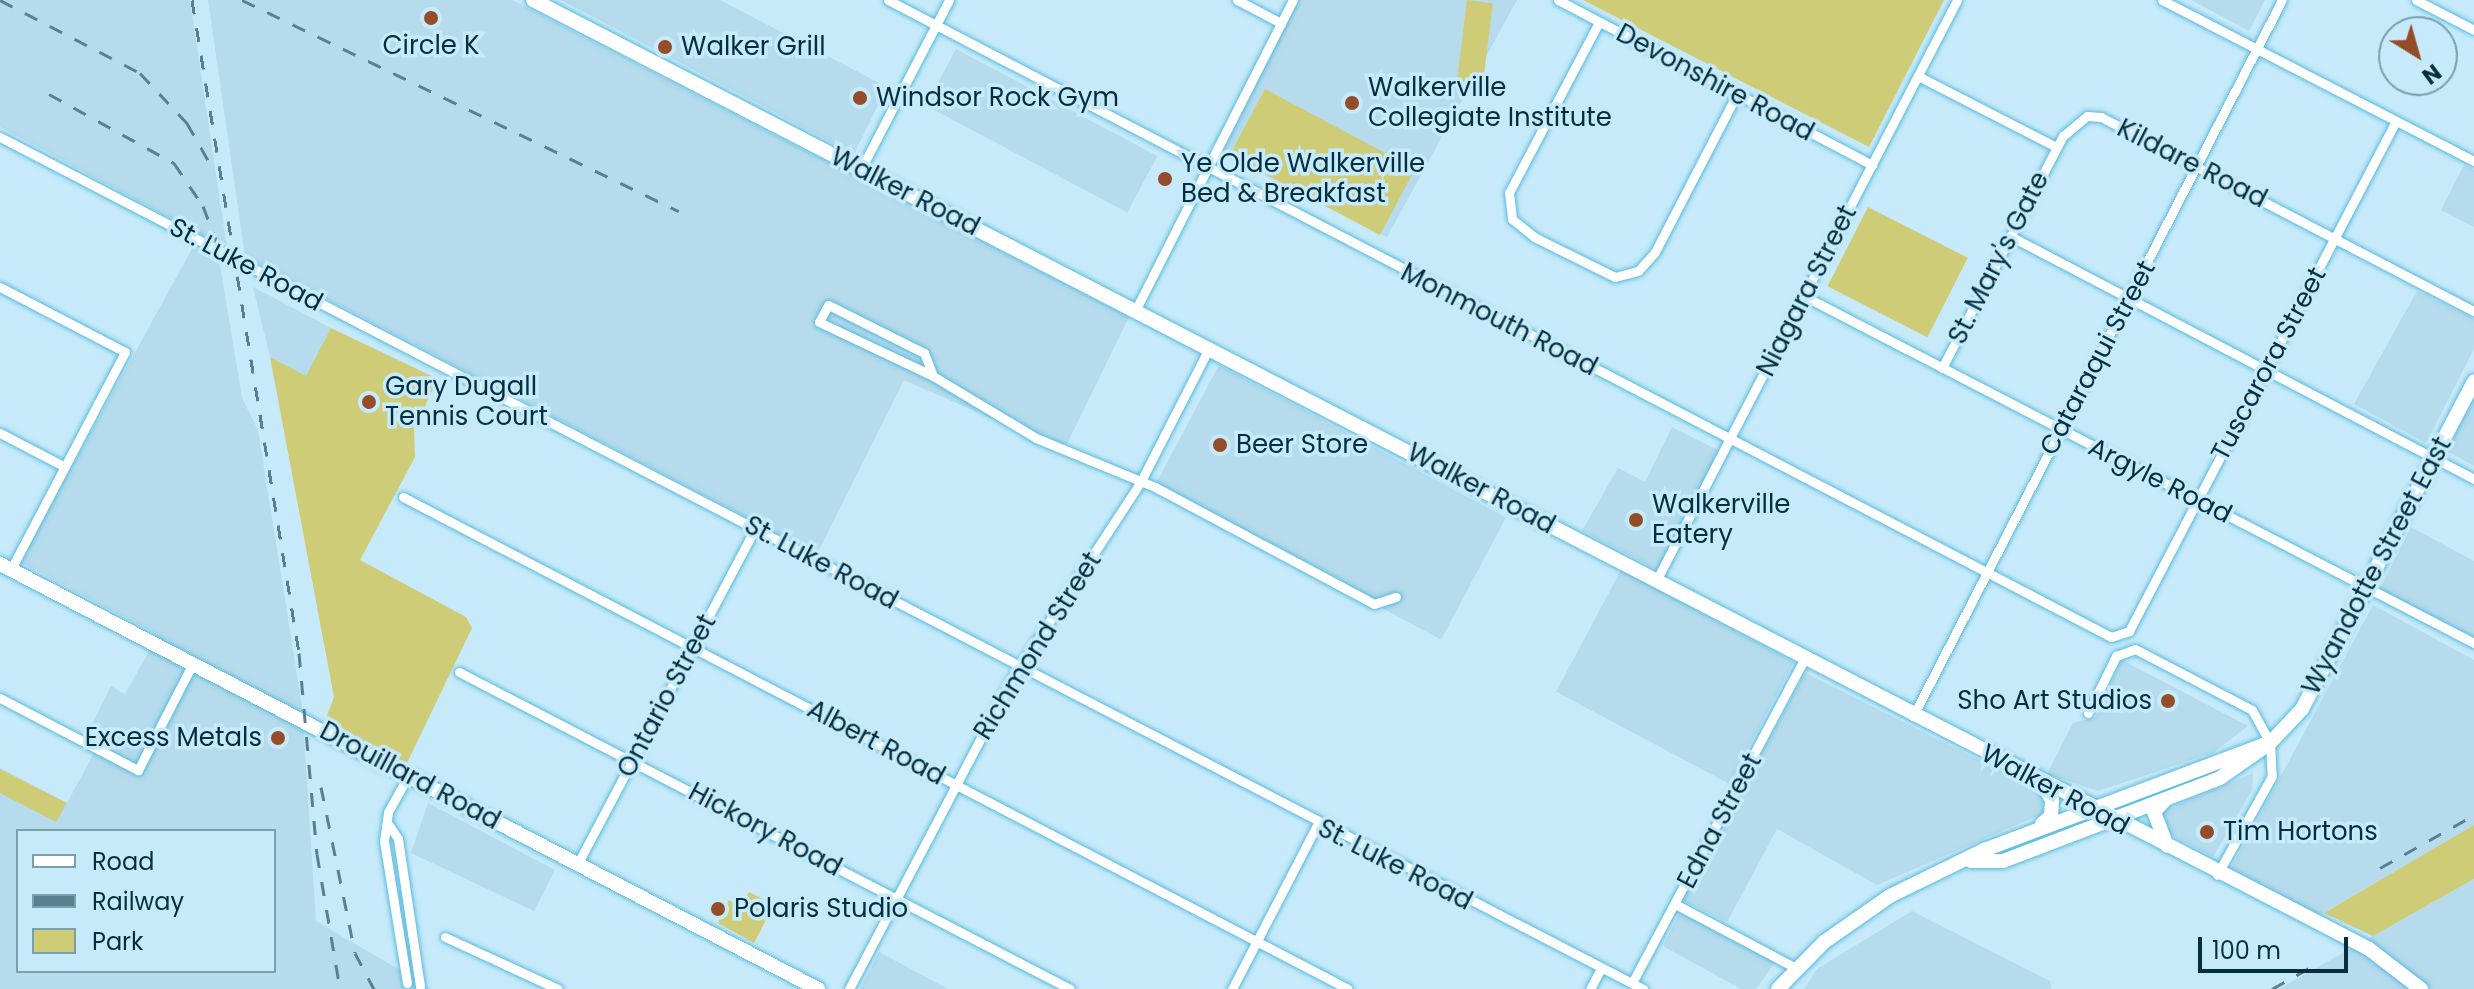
<!DOCTYPE html>
<html>
<head>
<meta charset="utf-8">
<style>
	body { margin:0 }
	#map { position:relative; width:2474px; height:989px; overflow:hidden; background:#c6eaf9; font-family:Poppins,sans-serif }
	div>[style] { position:absolute }
	[style*='--x'] { left:calc(var(--x)*1px); top:calc(var(--y)*1px); width:calc(var(--w)*1px); rotate:calc(var(--a)*1deg) }
	.built>* { inset:0; background:#b5dbec; transform-origin:0 0 }
	.green>* { inset:0; background:#cfcc78; transform-origin:0 0 }
	.roads { filter:drop-shadow(0 0 2px #58bae0) drop-shadow(0 0 2px #58bae0) }
	.street>* { height:9px; margin:-4.5px; padding:0 4.5px; transform-origin:4.5px; border-radius:4.5px; background:#fff }
	.secondary>* { height:14px; margin:-7px; padding:0 7px; transform-origin:7px; border-radius:7px; background:#fff }
	.rail>* { height:3px; margin-top:-1.5px; transform-origin:0; background:repeating-linear-gradient(90deg,#578190 0 14px,transparent 0 28px) }
	.dots>* { width:22px; height:22px; translate:-50% -50%; box-sizing:border-box; border:4px solid #c6eaf9; border-radius:50% }
	span { translate:-50% -50%; white-space:nowrap; text-align:center; line-height:1.15; -webkit-text-stroke:7px #c6eaf9; paint-order:stroke }
	.poi-label { font-size:26px; color:#03303f }
	.left { translate:0 -50%; text-align:left }
	.right { translate:-100% -50%; text-align:right }
	.street-label { font-size:26px; color:#03303f }
	.legend { position:absolute; left:16px; top:829px; width:260px; height:144px; box-sizing:border-box; background:#c6eaf9; border:2px solid #78a0af; margin:0; padding:10px 14px; list-style:none; font-size:24px; color:#03303f }
	.legend li { display:flex; align-items:center; gap:16px; height:40px }
	.legend b { width:40px; border:2px solid #78a0af }
	.north { position:absolute; left:2378px; top:16px; width:80px; height:80px; box-sizing:border-box; background:#c6eaf9; border:2px solid #78a0af; border-radius:50%; rotate:143deg; font-size:22px; font-weight:700; line-height:32px; text-align:center; color:#03303f }
	.north::after { content:''; display:block; margin:auto; width:28px; height:36px; background:#944d28; clip-path:polygon(50% 0,100% 100%,50% 72%,0 100%) }
	.scale { position:absolute; left:2198px; top:937px; width:150px; height:36px; box-sizing:border-box; border:4px solid #03303f; border-top:0; padding-left:10px; font-size:24px; line-height:28px; white-space:nowrap; color:#03303f; -webkit-text-stroke:6px #c6eaf9; paint-order:stroke }
</style>
</head>
<body>
<div id="map">
	<div class="built">
		<i style="clip-path:polygon(0 0,190px 0,227px 248px,0 127px)"></i>
		<i style="clip-path:polygon(208px 0,512px 0,1129px 317px,1064px 450px,904px 380px,817px 554px,245px 256px)"></i>
		<i style="clip-path:polygon(561px 0,720px 0,887px 87px,854px 154px)"></i>
		<i style="clip-path:polygon(1298px 0,1517px 0,1387px 237px,1218px 152px)"></i>
		<i style="clip-path:polygon(2191px 0,2265px 0,2249px 31px)"></i>
		<i style="left:956px;top:49px;width:228px;height:64px;rotate:28deg"></i>
		<i style="clip-path:polygon(2464px 165px,2474px 170px,2474px 227px,2441px 210px)"></i>
		<i style="clip-path:polygon(evenodd,193px 247px,219px 260px,242px 398px,258px 430px,302px 706px,316px 921px,432px 989px,0 989px,0 768px,67px 803px,100px 742px,87px 734px,111px 686px,125px 694px,158px 635px,20px 562px,193px 247px,18px 831px,274px 831px,274px 971px,18px 971px,18px 831px)"></i>
		<i style="clip-path:polygon(253px 287px,331px 328px,306px 377px,270px 357px)"></i>
		<i style="clip-path:polygon(2417px 291px,2474px 319px,2474px 349px,2426px 443px,2354px 404px)"></i>
		<i style="left:1219px;top:365px;width:325px;height:138px;rotate:28deg"></i>
		<i style="clip-path:polygon(2474px 398px,2474px 466px,2447px 451px)"></i>
		<i style="clip-path:polygon(1672px 427px,1724px 453px,1661px 572px,1582px 531px,1618px 468px,1645px 482px)"></i>
		<i style="clip-path:polygon(2411px 527px,2474px 561px,2474px 643px,2378px 593px)"></i>
		<i style="left:1621px;top:570px;width:196px;height:138px;rotate:28deg"></i>
		<i style="clip-path:polygon(2373px 605px,2474px 660px,2474px 825px,2315px 918px,2228px 874px)"></i>
		<i style="clip-path:polygon(2122px 660px,2248px 726px,2213px 753px,2098px 791px,2047px 774px,2073px 723px,2096px 717px)"></i>
		<i style="clip-path:polygon(1805px 673px,2041px 791px,2044px 813px,1877px 885px,1777px 829px,1727px 922px,1682px 900px)"></i>
		<i style="clip-path:polygon(2253px 773px,2252px 790px,2213px 857px,2159px 828px,2163px 811px)"></i>
		<i style="clip-path:polygon(428px 803px,555px 870px,534px 911px,411px 853px)"></i>
		<i style="clip-path:polygon(2474px 879px,2474px 989px,2279px 989px,2398px 922px)"></i>
		<i style="clip-path:polygon(1682px 908px,1778px 958px,1756px 989px,1741px 989px,1663px 946px)"></i>
		<i style="clip-path:polygon(1912px 911px,2050px 981px,2051px 989px,1804px 989px,1817px 969px)"></i>
		<i style="clip-path:polygon(879px 952px,948px 989px,860px 989px)"></i>
	</div>
	<div class="green">
		<i style="left:1467px;top:0;width:26px;height:86px;rotate:7deg"></i>
		<i style="clip-path:polygon(1583px 0,1944px 0,1869px 147px)"></i>
		<i style="left:1265px;top:89px;width:170px;height:75px;rotate:28deg"></i>
		<i style="left:1868px;top:207px;width:112px;height:89px;rotate:27deg"></i>
		<i style="clip-path:polygon(331px 328px,438px 379px,414px 429px,415px 457px,360px 560px,466px 617px,472px 628px,407px 763px,325px 721px,334px 697px,270px 357px,306px 376px)"></i>
		<i style="clip-path:polygon(0 769px,67px 803px,56px 822px,0 793px)"></i>
		<i style="clip-path:polygon(2474px 825px,2474px 879px,2373px 936px,2324px 913px)"></i>
		<i style="clip-path:polygon(749px 892px,774px 905px,754px 943px,718px 923px,729px 900px,741px 908px)"></i>
	</div>
	<div class="roads">
		<div class="street">
			<i style="--x:888;--y:0;--w:1379;--a:27.51"></i>
			<i style="--x:2111;--y:637;--w:19;--a:-18"></i>
			<i style="--x:2129;--y:631;--w:576;--a:-62.37"></i>
			<i style="--x:1237;--y:0;--w:50;--a:27.6"></i>
			<i style="--x:1558;--y:0;--w:355;--a:27.7"></i>
			<i style="--x:2162;--y:0;--w:351;--a:27.3"></i>
			<i style="--x:2416;--y:0;--w:65;--a:27.3"></i>
			<i style="--x:1599;--y:22;--w:193;--a:117.8"></i>
			<i style="--x:1509;--y:193;--w:26;--a:83"></i>
			<i style="--x:1512;--y:219;--w:28;--a:39"></i>
			<i style="--x:1534;--y:237;--w:90;--a:26.3"></i>
			<i style="--x:1615;--y:277;--w:24;--a:-15"></i>
			<i style="--x:1638;--y:271;--w:25;--a:-48"></i>
			<i style="--x:1655;--y:252;--w:178;--a:-62.6"></i>
			<i style="--x:1918;--y:76;--w:155;--a:27.2"></i>
			<i style="--x:0;--y:137;--w:1851;--a:27.41"></i>
			<i style="--x:861;--y:169;--w:191;--a:-62.5"></i>
			<i style="--x:2010;--y:236;--w:524;--a:27.64"></i>
			<i style="--x:0;--y:287;--w:141;--a:27.5"></i>
			<i style="--x:125;--y:352;--w:245;--a:117.7"></i>
			<i style="--x:1804;--y:296;--w:755;--a:27.38"></i>
			<i style="--x:1135;--y:311;--w:349;--a:-63.1"></i>
			<i style="--x:1942;--y:368;--w:262;--a:-62.5"></i>
			<i style="--x:2063;--y:136;--w:31;--a:-40"></i>
			<i style="--x:2087;--y:116;--w:14;--a:4"></i>
			<i style="--x:2101;--y:117;--w:420;--a:27.5"></i>
			<i style="--x:933;--y:376;--w:25;--a:-111"></i>
			<i style="--x:924;--y:353;--w:107;--a:-153.4"></i>
			<i style="--x:828;--y:305;--w:19;--a:118"></i>
			<i style="--x:819;--y:322;--w:126;--a:25.3"></i>
			<i style="--x:933;--y:376;--w:120;--a:31"></i>
			<i style="--x:1036;--y:438;--w:129;--a:22.4"></i>
			<i style="--x:1155;--y:487;--w:248;--a:28.1"></i>
			<i style="--x:1374;--y:604;--w:23;--a:-18"></i>
			<i style="--x:0;--y:433;--w:73;--a:27.6"></i>
			<i style="--x:403;--y:497;--w:1065;--a:27.5"></i>
			<i style="--x:1656;--y:581;--w:654;--a:-62.61"></i>
			<i style="--x:459;--y:672;--w:688;--a:27.42"></i>
			<i style="--x:0;--y:698;--w:156;--a:27.6"></i>
			<i style="--x:138;--y:770;--w:120;--a:-62.8"></i>
			<i style="--x:2088;--y:713;--w:64;--a:-63.8"></i>
			<i style="--x:2116;--y:656;--w:20;--a:-20"></i>
			<i style="--x:2135;--y:649;--w:132;--a:27.5"></i>
			<i style="--x:2252;--y:710;--w:38;--a:61"></i>
			<i style="--x:2270;--y:743;--w:33;--a:87"></i>
			<i style="--x:2272;--y:776;--w:113;--a:119.1"></i>
			<i style="--x:1913;--y:716;--w:805;--a:-62.74"></i>
			<i style="--x:389;--y:825;--w:17;--a:57"></i>
			<i style="--x:398;--y:839;--w:149;--a:81.5"></i>
			<i style="--x:578;--y:863;--w:379;--a:-62.1"></i>
			<i style="--x:1675;--y:904;--w:137;--a:27.9"></i>
			<i style="--x:445;--y:937;--w:124;--a:24.7"></i>
			<i style="--x:407;--y:983;--w:144;--a:-99.2"></i>
			<i style="--x:384;--y:841;--w:29;--a:-82"></i>
			<i style="--x:388;--y:812;--w:41;--a:-60.9"></i>
			<i style="--x:1632;--y:983;--w:368;--a:-62"></i>
			<i style="--x:849;--y:989;--w:352;--a:-62.3"></i>
			<i style="--x:1013;--y:677;--w:232;--a:-56.8"></i>
			<i style="--x:1140;--y:483;--w:152;--a:-62.9"></i>
			<i style="--x:1232;--y:989;--w:185;--a:-62.6"></i>
			<i style="--x:1590;--y:989;--w:24;--a:-62"></i>
		</div>
		<div class="secondary">
			<i style="--x:533;--y:0;--w:2067;--a:27.33"></i>
			<i style="--x:2369;--y:949;--w:66;--a:37.6"></i>
			<i style="--x:0;--y:564;--w:922;--a:27.45"></i>
			<i style="--x:2165;--y:800;--w:16;--a:133"></i>
			<i style="--x:2154;--y:812;--w:36;--a:69"></i>
			<i style="--x:2042;--y:824;--w:12;--a:-42"></i>
			<i style="--x:2051;--y:816;--w:16;--a:-86"></i>
			<i style="--x:2052;--y:800;--w:18;--a:-119"></i>
			<i style="--x:1971;--y:861;--w:32;--a:0"></i>
			<i style="--x:2003;--y:861;--w:232;--a:-20.9"></i>
			<i style="--x:2220;--y:778;--w:61;--a:-35"></i>
			<i style="--x:2270;--y:743;--w:47;--a:-46.7"></i>
			<i style="--x:2302;--y:709;--w:370;--a:-62.3"></i>
			<i style="--x:1778;--y:989;--w:66;--a:-45.6"></i>
			<i style="--x:1824;--y:942;--w:80;--a:-34.9"></i>
			<i style="--x:1890;--y:896;--w:105;--a:-26.1"></i>
			<i style="--x:1984;--y:850;--w:301;--a:-20.6"></i>
		</div>
	</div>
	<div class="rail">
		<i style="--x:0;--y:0;--w:158;--a:27.5"></i>
		<i style="--x:140;--y:73;--w:69;--a:46.8"></i>
		<i style="--x:187;--y:123;--w:53;--a:60.5"></i>
		<i style="--x:192;--y:0;--w:662;--a:80.69"></i>
		<i style="--x:299;--y:653;--w:202;--a:84.9"></i>
		<i style="--x:317;--y:854;--w:137;--a:80.3"></i>
		<i style="--x:242;--y:0;--w:485;--a:25.8"></i>
		<i style="--x:49;--y:94;--w:143;--a:28.9"></i>
		<i style="--x:174;--y:163;--w:52;--a:56"></i>
		<i style="--x:203;--y:206;--w:64;--a:69"></i>
		<i style="--x:321;--y:787;--w:169;--a:78.4"></i>
		<i style="--x:355;--y:953;--w:41;--a:62.2"></i>
		<i style="--x:2380;--y:868;--w:108;--a:-29.4"></i>
		<i style="--x:2272;--y:989;--w:45;--a:-29.4"></i>
	</div>
	<div class="dots">
		<i style="left:431px;top:18px;background:#944d28"></i>
		<i style="left:665px;top:47px;background:#944d28"></i>
		<i style="left:860px;top:98px;background:#944d28"></i>
		<i style="left:1352px;top:103px;background:#944d28"></i>
		<i style="left:1165px;top:179px;background:#944d28"></i>
		<i style="left:369px;top:402px;background:#944d28"></i>
		<i style="left:1220px;top:445px;background:#944d28"></i>
		<i style="left:1636px;top:520px;background:#944d28"></i>
		<i style="left:2168px;top:701px;background:#944d28"></i>
		<i style="left:278px;top:738px;background:#944d28"></i>
		<i style="left:2207px;top:832px;background:#944d28"></i>
		<i style="left:718px;top:909px;background:#944d28"></i>
	</div>
	<div class="poi-label">
		<span style="left:431px;top:46px">Circle K</span>
		<span class="left" style="left:681px;top:47px">Walker Grill</span>
		<span class="left" style="left:1368px;top:103px">Walkerville<br>Collegiate Institute</span>
		<span class="left" style="left:876px;top:98px">Windsor Rock Gym</span>
		<span class="left" style="left:1181px;top:179px">Ye Olde Walkerville<br>Bed &amp; Breakfast</span>
		<span class="left" style="left:385px;top:402px">Gary Dugall<br>Tennis Court</span>
		<span class="left" style="left:1236px;top:445px">Beer Store</span>
		<span class="left" style="left:1652px;top:520px">Walkerville<br>Eatery</span>
		<span class="right" style="left:2152px;top:701px">Sho Art Studios</span>
		<span class="right" style="left:262px;top:738px">Excess Metals</span>
		<span class="left" style="left:2223px;top:832px">Tim Hortons</span>
		<span class="left" style="left:734px;top:909px">Polaris Studio</span>
	</div>
	<div class="street-label">
		<span style="left:1715px;top:83px;rotate:28deg">Devonshire Road</span>
		<span style="left:2192px;top:164px;rotate:27deg">Kildare Road</span>
		<span style="left:905px;top:192px;rotate:27deg">Walker Road</span>
		<span style="left:1999px;top:258px;rotate:-63deg">St. Mary's Gate</span>
		<span style="left:246px;top:265px;rotate:28deg">St. Luke Road</span>
		<span style="left:1807px;top:291px;rotate:-63deg">Niagara Street</span>
		<span style="left:1499px;top:320px;rotate:27deg">Monmouth Road</span>
		<span style="left:2098px;top:358px;rotate:-62deg">Cataraqui Street</span>
		<span style="left:2269px;top:364px;rotate:-62deg">Tuscarora Street</span>
		<span style="left:2160px;top:481px;rotate:27deg">Argyle Road</span>
		<span style="left:1481px;top:489px;rotate:28deg">Walker Road</span>
		<span style="left:821px;top:563px;rotate:28deg">St. Luke Road</span>
		<span style="left:2377px;top:566px;rotate:-62deg">Wyandotte Street East</span>
		<span style="left:1038px;top:646px;rotate:-58deg">Richmond Street</span>
		<span style="left:667px;top:696px;rotate:-62deg">Ontario Street</span>
		<span style="left:876px;top:743px;rotate:28deg">Albert Road</span>
		<span style="left:410px;top:776px;rotate:28deg">Drouillard Road</span>
		<span style="left:2055px;top:790px;rotate:28deg">Walker Road</span>
		<span style="left:1720px;top:821px;rotate:-62deg">Edna Street</span>
		<span style="left:765px;top:830px;rotate:28deg">Hickory Road</span>
		<span style="left:1395px;top:865px;rotate:27deg">St. Luke Road</span>
	</div>
	<ul class="legend">
	<li><b style="height:10px;background:#fff"></b>Road</li>
	<li><b style="height:10px;background:#578190"></b>Railway</li>
	<li><b style="height:22px;background:#cfcc78"></b>Park</li>
	</ul>
	<div class="north">N</div>
	<div class="scale">100 m</div>
</div>
</body>
</html>
